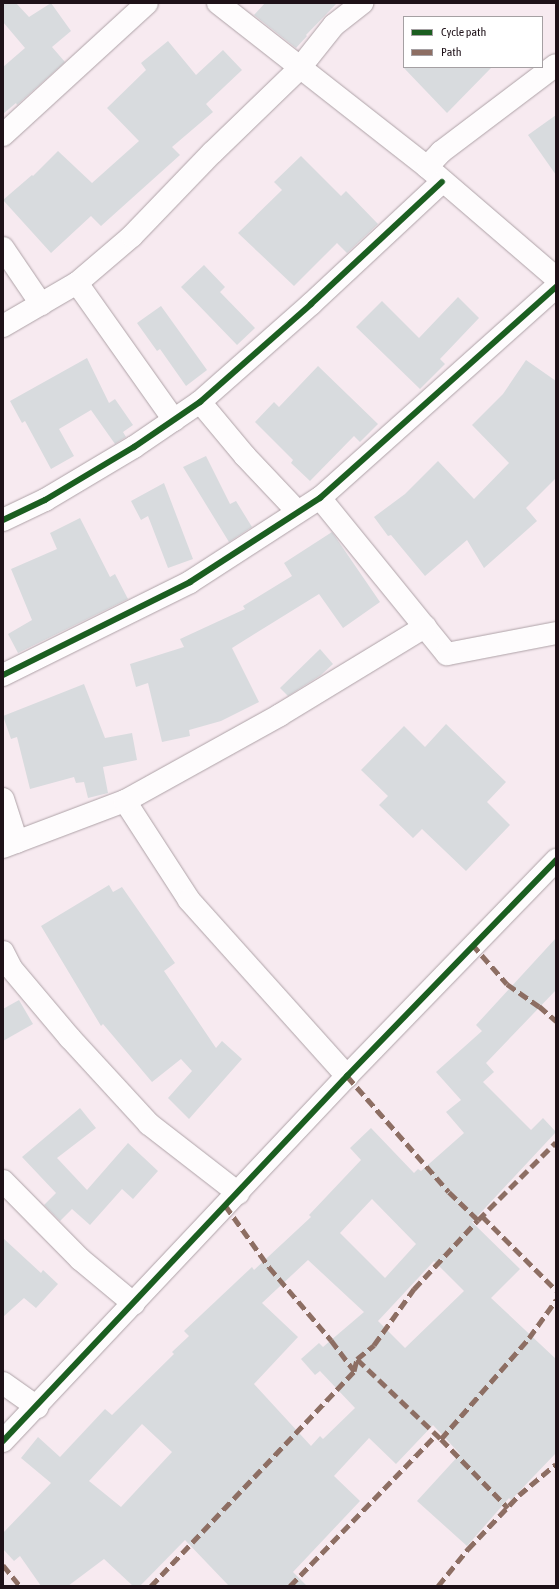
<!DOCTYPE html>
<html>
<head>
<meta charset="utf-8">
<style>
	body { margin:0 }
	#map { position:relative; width:559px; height:1589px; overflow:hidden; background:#f7eaf0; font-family:"Asap Condensed",sans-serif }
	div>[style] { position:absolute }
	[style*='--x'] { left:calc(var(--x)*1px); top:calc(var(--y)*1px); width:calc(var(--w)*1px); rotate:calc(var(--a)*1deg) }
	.building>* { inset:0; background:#d8dbde }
	.roads { filter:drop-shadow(0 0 1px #aea2a7) drop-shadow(0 0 1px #aea2a7) }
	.minor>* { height:22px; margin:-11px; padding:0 11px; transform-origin:11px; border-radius:11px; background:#fefcfd }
	.quiet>* { height:5px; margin-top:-2.5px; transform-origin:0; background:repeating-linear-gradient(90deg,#8d6e63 0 10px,transparent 0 15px) }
	.cycleway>* { height:6px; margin:-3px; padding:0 3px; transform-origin:3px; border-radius:3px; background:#1b5e20 }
	span { translate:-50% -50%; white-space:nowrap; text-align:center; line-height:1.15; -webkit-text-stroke:3.5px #fff; paint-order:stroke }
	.frame { position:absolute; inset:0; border:4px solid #1e1118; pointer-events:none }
	.legend { position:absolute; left:403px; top:16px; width:140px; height:52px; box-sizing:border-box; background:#fff; border:1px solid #a5a0a3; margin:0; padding:5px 7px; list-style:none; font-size:12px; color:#1e1118 }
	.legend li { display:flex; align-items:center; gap:8px; height:20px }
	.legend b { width:20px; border:1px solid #a5a0a3 }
</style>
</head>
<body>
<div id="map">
	<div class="building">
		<i style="clip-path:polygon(3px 3px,16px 3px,29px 17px,51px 3px,71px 31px,52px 47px,65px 62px,17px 105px,16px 103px,3px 114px,3px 67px,25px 48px,3px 22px)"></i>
		<i style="clip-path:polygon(265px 3px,337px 3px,306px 35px,307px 36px,296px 48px,254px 15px)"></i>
		<i style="clip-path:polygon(168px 41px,196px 75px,223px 50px,242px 70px,206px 104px,213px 112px,172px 147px,180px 155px,101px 226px,91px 216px,51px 253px,3px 200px,32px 175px,33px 176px,58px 151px,92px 183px,139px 141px,107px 108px,146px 70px,141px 63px)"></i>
		<i style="clip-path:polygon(403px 67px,492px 67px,447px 113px)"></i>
		<i style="clip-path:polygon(556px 115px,556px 175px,528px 135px)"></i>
		<i style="clip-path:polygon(301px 156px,341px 196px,346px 191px,378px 224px,347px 253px,337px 243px,294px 286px,238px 233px,282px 190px,274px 182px)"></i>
		<i style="clip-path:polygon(204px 265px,225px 287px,220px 292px,255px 328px,237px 345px,181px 287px)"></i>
		<i style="clip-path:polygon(458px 297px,479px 318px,440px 359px,445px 364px,420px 389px,356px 327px,382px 301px,419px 338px)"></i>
		<i style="clip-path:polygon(161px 306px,207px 370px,186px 386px,160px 349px,157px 351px,137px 323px)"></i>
		<i style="clip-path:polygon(87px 358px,109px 403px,115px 399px,133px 425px,123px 432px,126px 437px,115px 444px,91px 410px,59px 429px,74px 456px,51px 469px,25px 421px,22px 423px,10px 401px)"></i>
		<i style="clip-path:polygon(526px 360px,556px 381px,556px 478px,526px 508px,537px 521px,484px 568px,467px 540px,425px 576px,391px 535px,388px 536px,374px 517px,405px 494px,438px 461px,474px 499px,509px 463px,472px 425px,503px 394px)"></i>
		<i style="clip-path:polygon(318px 366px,378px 424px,360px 442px,354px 436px,310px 481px,291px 463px,293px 460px,255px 422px,274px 402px,279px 407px)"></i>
		<i style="clip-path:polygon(206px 456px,230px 504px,236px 501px,252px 527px,229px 542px,183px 467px)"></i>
		<i style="clip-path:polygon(164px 483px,193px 559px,168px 568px,148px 516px,141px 520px,131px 501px)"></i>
		<i style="clip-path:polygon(80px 518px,110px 577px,115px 574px,128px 599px,18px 653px,8px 634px,32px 620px,11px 569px,57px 549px,50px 533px)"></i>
		<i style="clip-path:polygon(332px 532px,380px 602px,343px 628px,319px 594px,232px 648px,259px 702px,221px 721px,189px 730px,190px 736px,162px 742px,148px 683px,136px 687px,130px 664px,184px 647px,180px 639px,245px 609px,243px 606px,292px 576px,284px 563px)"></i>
		<i style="clip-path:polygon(320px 649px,333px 664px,321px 675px,288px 696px,280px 688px)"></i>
		<i style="clip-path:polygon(84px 684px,105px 738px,132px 733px,137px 760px,103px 767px,108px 793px,88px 798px,84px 782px,76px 783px,74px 777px,30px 789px,17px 737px,11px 739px,3px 716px)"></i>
		<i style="clip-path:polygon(446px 724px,506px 782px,487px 802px,510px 825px,466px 871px,422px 829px,413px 838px,379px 805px,388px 796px,361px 770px,404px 726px,425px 747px)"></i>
		<i style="clip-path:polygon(109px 885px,113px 892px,122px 887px,175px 963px,164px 971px,216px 1048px,222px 1041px,242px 1059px,189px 1119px,168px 1098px,192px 1071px,181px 1059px,152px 1082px,103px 1024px,101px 1026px,41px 926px)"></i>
		<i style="clip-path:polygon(evenodd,556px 938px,556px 990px,486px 1063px,494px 1072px,483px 1082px,531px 1130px,543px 1118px,556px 1132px,472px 1222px,520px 1269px,491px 1298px,556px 1359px,556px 1453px,511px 1500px,509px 1498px,467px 1546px,417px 1501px,460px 1454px,433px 1425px,396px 1464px,369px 1438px,334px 1476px,360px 1501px,293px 1572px,307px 1586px,229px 1586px,185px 1540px,140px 1586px,133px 1586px,104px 1559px,68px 1586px,41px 1586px,20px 1556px,14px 1561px,3px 1549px,3px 1533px,51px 1483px,21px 1458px,38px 1437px,60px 1457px,105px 1409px,112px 1415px,174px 1354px,172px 1352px,189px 1336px,184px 1331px,252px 1267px,254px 1270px,311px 1217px,309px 1215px,361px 1160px,350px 1148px,371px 1128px,414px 1173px,418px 1169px,421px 1171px,464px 1133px,446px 1112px,461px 1100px,436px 1072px,482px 1031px,476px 1025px,556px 938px,372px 1199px,416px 1244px,385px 1278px,340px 1233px,372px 1199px,556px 938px,308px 1260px,364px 1312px,323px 1347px,319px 1343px,301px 1359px,315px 1375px,320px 1371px,355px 1408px,323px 1439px,320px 1436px,311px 1446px,254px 1384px,298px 1337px,262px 1303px,308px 1260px,556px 938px,434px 1261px,464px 1291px,405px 1348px,378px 1321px,434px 1261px,556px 938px,142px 1424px,172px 1452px,121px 1507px,89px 1481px,142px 1424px)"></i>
		<i style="clip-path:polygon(19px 1000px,33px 1024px,3px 1041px,3px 1009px)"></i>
		<i style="clip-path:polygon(80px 1108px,96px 1128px,57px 1158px,87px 1190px,128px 1143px,158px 1171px,133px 1199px,122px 1189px,90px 1225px,72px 1209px,60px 1221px,44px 1205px,56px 1193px,22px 1157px)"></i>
		<i style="clip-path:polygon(3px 1238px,41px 1273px,43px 1270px,58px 1284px,36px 1308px,24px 1298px,3px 1317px)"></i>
	</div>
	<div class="roads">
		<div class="minor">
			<i style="--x:218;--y:3;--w:266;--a:38.1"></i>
			<i style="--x:427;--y:167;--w:170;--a:40.7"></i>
			<i style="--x:3;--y:135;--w:195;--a:-42.5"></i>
			<i style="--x:427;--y:167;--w:21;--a:-47"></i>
			<i style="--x:441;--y:152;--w:144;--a:-37.1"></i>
			<i style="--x:3;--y:248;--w:68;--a:55.8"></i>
			<i style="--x:77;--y:283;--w:168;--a:54.7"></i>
			<i style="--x:3;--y:326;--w:86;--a:-30.2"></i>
			<i style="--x:77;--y:283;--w:72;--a:-40.5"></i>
			<i style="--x:132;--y:236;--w:115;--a:-46.1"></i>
			<i style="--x:212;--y:153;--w:121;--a:-44"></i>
			<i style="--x:299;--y:69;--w:56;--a:-51.5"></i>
			<i style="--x:334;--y:25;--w:36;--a:-38"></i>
			<i style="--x:200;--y:402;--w:70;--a:50.2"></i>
			<i style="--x:245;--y:456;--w:76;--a:46.6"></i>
			<i style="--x:320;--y:498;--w:201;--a:50.9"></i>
			<i style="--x:447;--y:654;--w:111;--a:-10.9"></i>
			<i style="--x:3;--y:520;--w:47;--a:-25.5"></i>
			<i style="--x:45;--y:500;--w:104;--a:-30.8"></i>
			<i style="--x:134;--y:447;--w:80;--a:-34.3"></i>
			<i style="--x:200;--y:402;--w:148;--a:-41.4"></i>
			<i style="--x:311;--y:304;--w:179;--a:-43"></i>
			<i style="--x:3;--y:675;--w:209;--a:-26.4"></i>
			<i style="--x:190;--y:582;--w:155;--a:-32.9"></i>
			<i style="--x:320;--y:498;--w:317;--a:-41.8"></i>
			<i style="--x:3;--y:799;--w:45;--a:72"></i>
			<i style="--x:125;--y:801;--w:118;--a:57.1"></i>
			<i style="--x:189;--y:900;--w:237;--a:48.1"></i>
			<i style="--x:3;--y:847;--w:130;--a:-20.7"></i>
			<i style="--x:125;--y:801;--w:177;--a:-29"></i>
			<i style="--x:280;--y:715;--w:170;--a:-31.3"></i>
			<i style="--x:3;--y:952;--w:18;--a:63"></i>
			<i style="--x:11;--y:968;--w:92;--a:49.9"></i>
			<i style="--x:70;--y:1038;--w:117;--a:47.4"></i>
			<i style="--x:149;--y:1124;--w:113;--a:37.8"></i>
			<i style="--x:3;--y:1181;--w:110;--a:45.4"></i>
			<i style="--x:80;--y:1259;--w:70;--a:39.8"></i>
			<i style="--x:3;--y:1383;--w:42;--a:35.2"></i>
			<i style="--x:3;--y:1441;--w:502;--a:-46.7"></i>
			<i style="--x:347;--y:1076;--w:301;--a:-45.9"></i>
		</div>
	</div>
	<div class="quiet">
		<i style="--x:472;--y:944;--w:53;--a:48.8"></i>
		<i style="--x:507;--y:984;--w:39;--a:35"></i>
		<i style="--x:539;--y:1006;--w:23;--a:41"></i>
		<i style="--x:347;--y:1076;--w:154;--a:48.7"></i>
		<i style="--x:449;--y:1192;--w:40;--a:44"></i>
		<i style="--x:225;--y:1205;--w:76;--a:54.6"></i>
		<i style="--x:269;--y:1267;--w:96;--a:49.7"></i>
		<i style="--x:331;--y:1340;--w:39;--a:53"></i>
		<i style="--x:482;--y:1216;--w:105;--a:45"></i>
		<i style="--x:357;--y:1359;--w:116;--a:43.6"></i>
		<i style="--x:441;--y:1439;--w:96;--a:45.8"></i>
		<i style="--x:441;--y:1439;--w:134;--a:-48.9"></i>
		<i style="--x:529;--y:1338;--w:47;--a:-54.6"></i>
		<i style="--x:3;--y:1565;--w:27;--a:51"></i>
		<i style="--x:151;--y:1586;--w:296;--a:-46.6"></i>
		<i style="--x:354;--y:1371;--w:12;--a:-76"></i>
		<i style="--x:357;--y:1359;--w:22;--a:-39"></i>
		<i style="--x:374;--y:1345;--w:69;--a:-54.5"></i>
		<i style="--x:414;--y:1289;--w:94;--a:-47.2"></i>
		<i style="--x:478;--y:1220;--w:110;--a:-45"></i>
		<i style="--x:290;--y:1586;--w:210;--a:-46"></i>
		<i style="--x:438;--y:1586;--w:48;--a:-51"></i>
		<i style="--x:468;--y:1549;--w:74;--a:-46.6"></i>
		<i style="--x:519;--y:1495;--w:48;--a:-40"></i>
	</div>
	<div class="cycleway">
		<i style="--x:3;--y:520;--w:47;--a:-25.5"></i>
		<i style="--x:45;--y:500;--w:104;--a:-30.8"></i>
		<i style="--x:134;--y:447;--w:80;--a:-34.3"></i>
		<i style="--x:200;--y:402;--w:148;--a:-41.4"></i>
		<i style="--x:311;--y:304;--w:179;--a:-43"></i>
		<i style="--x:3;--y:675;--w:209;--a:-26.4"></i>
		<i style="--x:190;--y:582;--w:155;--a:-32.9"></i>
		<i style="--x:320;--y:498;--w:317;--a:-41.8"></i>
		<i style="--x:3;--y:1441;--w:502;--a:-46.7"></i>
		<i style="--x:347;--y:1076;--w:301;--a:-45.9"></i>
	</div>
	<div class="frame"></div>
	<ul class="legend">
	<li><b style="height:5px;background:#1b5e20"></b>Cycle path</li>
	<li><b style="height:5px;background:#8d6e63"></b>Path</li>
	</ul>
</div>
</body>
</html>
